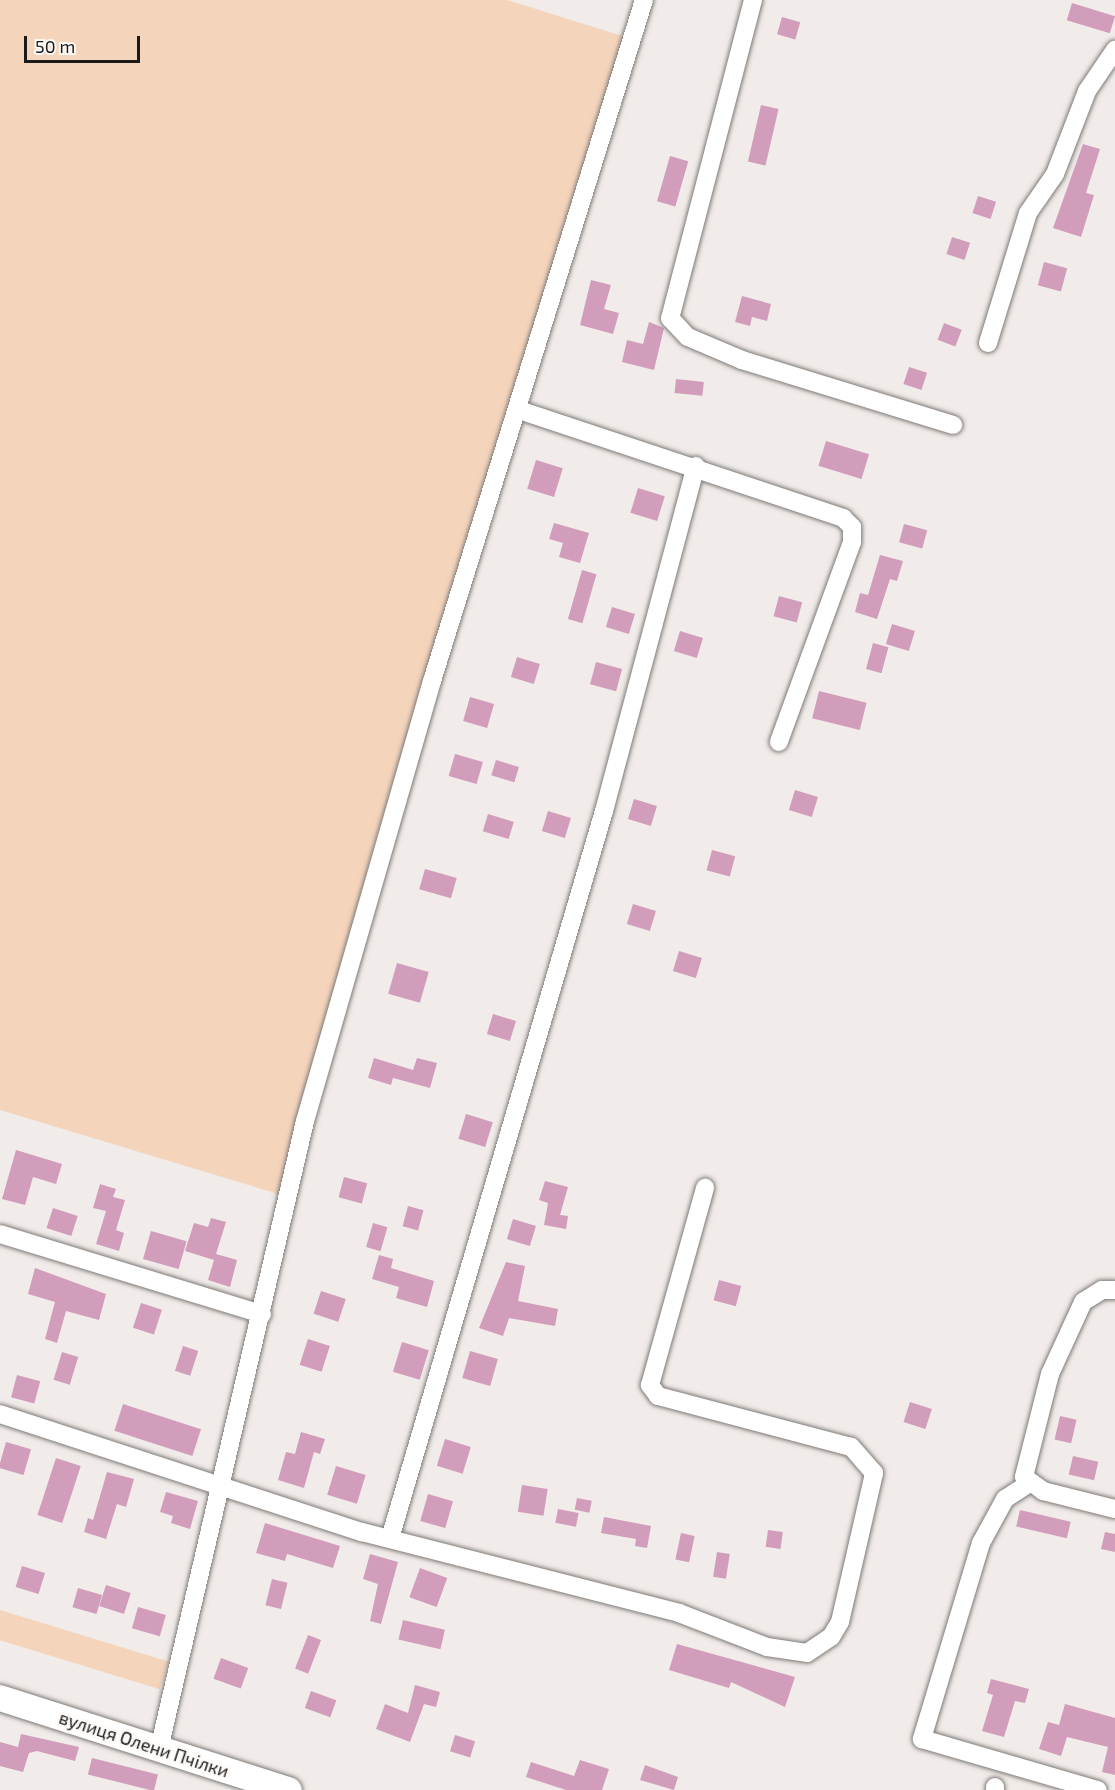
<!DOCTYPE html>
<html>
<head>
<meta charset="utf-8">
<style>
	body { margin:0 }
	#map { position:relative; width:1115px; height:1790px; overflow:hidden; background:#f1ece9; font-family:"Exo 2",sans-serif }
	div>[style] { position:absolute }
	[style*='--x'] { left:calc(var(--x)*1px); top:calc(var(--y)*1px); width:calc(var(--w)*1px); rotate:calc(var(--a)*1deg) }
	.green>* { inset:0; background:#f5d4bc; transform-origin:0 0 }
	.building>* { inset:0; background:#d19dba; transform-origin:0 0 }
	.roads { filter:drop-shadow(0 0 2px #7e7a77) drop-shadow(0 0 2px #7e7a77) }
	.street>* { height:18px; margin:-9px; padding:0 9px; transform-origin:9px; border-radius:9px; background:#fff }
	.secondary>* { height:26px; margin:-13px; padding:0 13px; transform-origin:13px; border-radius:13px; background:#fff }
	span { translate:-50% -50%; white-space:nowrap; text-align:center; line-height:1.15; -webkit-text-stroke:6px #fefaf7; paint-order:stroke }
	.street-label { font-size:18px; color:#1c1a19 }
	.scale { position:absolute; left:24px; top:36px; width:116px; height:27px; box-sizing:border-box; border:3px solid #1c1a19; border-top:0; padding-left:8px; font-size:18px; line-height:21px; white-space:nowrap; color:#1c1a19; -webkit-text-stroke:4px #fefaf7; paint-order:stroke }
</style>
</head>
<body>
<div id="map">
	<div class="green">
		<i style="clip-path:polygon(0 0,507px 0,632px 39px,288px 1197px,0 1110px)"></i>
		<i style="left:0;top:1610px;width:176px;height:29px;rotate:17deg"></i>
	</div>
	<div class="building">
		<i style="left:1072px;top:3px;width:45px;height:18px;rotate:17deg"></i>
		<i style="left:782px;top:17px;width:19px;height:18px;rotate:16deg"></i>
		<i style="left:761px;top:105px;width:18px;height:58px;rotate:13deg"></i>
		<i style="clip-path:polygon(1083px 144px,1100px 149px,1086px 193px,1094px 195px,1081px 237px,1053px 228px)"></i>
		<i style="left:670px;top:156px;width:19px;height:47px;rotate:16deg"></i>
		<i style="left:978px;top:196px;width:19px;height:18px;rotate:18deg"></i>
		<i style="left:952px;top:237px;width:19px;height:18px;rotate:18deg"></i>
		<i style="left:1044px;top:262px;width:24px;height:24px;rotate:15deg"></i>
		<i style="clip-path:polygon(591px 280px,611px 285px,604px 309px,619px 313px,613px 334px,580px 325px)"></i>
		<i style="clip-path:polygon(742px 296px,771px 304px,767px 321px,752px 317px,750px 326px,735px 322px)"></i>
		<i style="clip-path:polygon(649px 322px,664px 328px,654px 370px,622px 362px,627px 340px,643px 344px)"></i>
		<i style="left:944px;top:323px;width:19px;height:18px;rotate:21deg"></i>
		<i style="left:909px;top:367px;width:19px;height:18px;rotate:18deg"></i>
		<i style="left:676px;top:379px;width:28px;height:14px;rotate:6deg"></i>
		<i style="left:826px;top:441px;width:45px;height:26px;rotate:17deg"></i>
		<i style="left:536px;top:460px;width:28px;height:30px;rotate:17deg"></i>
		<i style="left:638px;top:488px;width:28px;height:26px;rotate:17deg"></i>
		<i style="clip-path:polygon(554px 523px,589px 533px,580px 563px,559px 557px,563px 543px,549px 539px)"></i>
		<i style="left:904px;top:524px;width:24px;height:19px;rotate:15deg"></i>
		<i style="clip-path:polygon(880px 555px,903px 561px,897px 581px,890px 579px,877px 619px,855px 612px,860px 593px,868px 595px)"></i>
		<i style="left:582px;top:570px;width:15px;height:51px;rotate:16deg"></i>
		<i style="left:779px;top:596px;width:24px;height:21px;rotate:15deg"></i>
		<i style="left:612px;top:607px;width:24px;height:21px;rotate:17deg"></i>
		<i style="left:892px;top:624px;width:24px;height:21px;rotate:17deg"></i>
		<i style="left:680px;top:631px;width:24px;height:21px;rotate:17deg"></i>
		<i style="left:873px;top:643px;width:16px;height:27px;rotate:15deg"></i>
		<i style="left:517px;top:657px;width:24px;height:21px;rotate:17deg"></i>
		<i style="left:596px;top:662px;width:27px;height:23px;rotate:15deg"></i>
		<i style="left:819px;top:691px;width:49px;height:28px;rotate:14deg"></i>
		<i style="left:470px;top:697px;width:25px;height:25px;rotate:16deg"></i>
		<i style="left:455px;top:754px;width:29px;height:23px;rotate:16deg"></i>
		<i style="left:496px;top:760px;width:24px;height:16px;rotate:17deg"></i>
		<i style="left:795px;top:790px;width:24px;height:21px;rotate:17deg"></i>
		<i style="left:634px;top:799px;width:24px;height:21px;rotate:17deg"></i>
		<i style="left:548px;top:811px;width:24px;height:21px;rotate:17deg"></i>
		<i style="left:488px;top:814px;width:27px;height:18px;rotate:17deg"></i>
		<i style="left:712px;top:850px;width:24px;height:21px;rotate:15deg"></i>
		<i style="left:425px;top:869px;width:33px;height:21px;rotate:16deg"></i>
		<i style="left:633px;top:904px;width:24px;height:21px;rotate:17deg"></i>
		<i style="left:679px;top:951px;width:24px;height:21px;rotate:17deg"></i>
		<i style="left:397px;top:963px;width:33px;height:32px;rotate:16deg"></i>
		<i style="left:493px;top:1014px;width:24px;height:21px;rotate:17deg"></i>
		<i style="clip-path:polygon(374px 1058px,413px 1070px,417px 1058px,437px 1063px,430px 1088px,393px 1078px,391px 1085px,368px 1078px)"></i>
		<i style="left:466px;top:1114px;width:28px;height:26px;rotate:17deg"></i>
		<i style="clip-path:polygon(16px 1150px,62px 1164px,56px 1184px,33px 1177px,25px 1205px,2px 1199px)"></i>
		<i style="left:344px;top:1177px;width:24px;height:21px;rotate:15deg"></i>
		<i style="clip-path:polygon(545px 1181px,568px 1187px,560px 1215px,568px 1216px,566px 1229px,544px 1225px,548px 1203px,539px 1200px)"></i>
		<i style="clip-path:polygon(100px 1184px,116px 1189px,113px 1197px,125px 1200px,116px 1230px,124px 1233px,119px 1251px,96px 1244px,106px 1211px,93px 1208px)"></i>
		<i style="left:408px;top:1206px;width:16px;height:21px;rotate:15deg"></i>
		<i style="left:53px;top:1208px;width:26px;height:21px;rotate:18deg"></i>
		<i style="clip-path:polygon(211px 1218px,226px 1222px,216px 1254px,237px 1260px,230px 1287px,208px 1280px,214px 1260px,185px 1251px,194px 1223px,208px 1227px)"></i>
		<i style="left:513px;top:1219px;width:24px;height:21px;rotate:17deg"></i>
		<i style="left:373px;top:1223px;width:15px;height:25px;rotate:16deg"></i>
		<i style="left:151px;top:1231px;width:37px;height:29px;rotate:16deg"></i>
		<i style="clip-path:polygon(379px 1255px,393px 1259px,391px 1268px,434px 1281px,427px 1307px,396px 1298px,399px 1287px,372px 1279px)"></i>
		<i style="clip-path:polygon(506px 1262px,525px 1266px,518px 1301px,558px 1309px,555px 1326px,509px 1318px,503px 1336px,479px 1328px)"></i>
		<i style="clip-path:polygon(35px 1268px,106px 1294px,99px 1320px,66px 1311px,57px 1343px,45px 1339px,55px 1302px,28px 1294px)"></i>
		<i style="left:719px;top:1280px;width:23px;height:21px;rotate:15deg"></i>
		<i style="left:321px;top:1291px;width:26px;height:24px;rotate:18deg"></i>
		<i style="left:141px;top:1303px;width:22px;height:26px;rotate:18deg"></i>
		<i style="left:308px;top:1339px;width:23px;height:27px;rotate:18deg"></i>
		<i style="left:402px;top:1342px;width:28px;height:31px;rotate:17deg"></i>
		<i style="left:183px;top:1346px;width:16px;height:26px;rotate:18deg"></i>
		<i style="left:470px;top:1351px;width:29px;height:28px;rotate:16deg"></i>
		<i style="left:62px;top:1352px;width:17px;height:29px;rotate:17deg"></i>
		<i style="left:17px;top:1375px;width:24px;height:23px;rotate:15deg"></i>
		<i style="left:910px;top:1402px;width:23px;height:21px;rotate:18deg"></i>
		<i style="left:123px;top:1404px;width:82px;height:28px;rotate:18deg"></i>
		<i style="left:1060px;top:1416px;width:17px;height:24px;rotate:13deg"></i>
		<i style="clip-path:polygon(301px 1432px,325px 1439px,320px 1454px,314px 1452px,304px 1488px,278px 1480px,286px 1452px,295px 1454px)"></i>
		<i style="left:445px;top:1439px;width:27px;height:28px;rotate:17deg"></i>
		<i style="left:6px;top:1442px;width:26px;height:27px;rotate:16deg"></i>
		<i style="left:1073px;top:1456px;width:26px;height:19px;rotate:13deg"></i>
		<i style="left:56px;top:1458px;width:26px;height:60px;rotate:18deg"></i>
		<i style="left:336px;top:1466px;width:31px;height:30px;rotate:17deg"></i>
		<i style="clip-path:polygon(107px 1472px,134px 1479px,126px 1507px,117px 1504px,106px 1539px,84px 1532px,88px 1518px,93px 1520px)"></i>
		<i style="left:522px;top:1485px;width:26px;height:27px;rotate:9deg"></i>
		<i style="clip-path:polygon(166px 1492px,198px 1501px,190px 1529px,171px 1523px,173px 1516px,160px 1512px)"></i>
		<i style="left:428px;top:1494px;width:26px;height:28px;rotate:16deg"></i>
		<i style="left:577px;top:1498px;width:15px;height:12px;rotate:11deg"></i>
		<i style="left:558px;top:1509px;width:21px;height:14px;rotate:11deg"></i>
		<i style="left:1020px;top:1510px;width:52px;height:17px;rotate:13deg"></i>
		<i style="clip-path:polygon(604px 1517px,651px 1526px,647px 1548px,635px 1546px,636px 1539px,601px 1533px)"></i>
		<i style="clip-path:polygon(265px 1523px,340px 1546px,333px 1568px,287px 1554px,285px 1561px,256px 1553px)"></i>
		<i style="left:768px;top:1530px;width:15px;height:17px;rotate:8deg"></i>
		<i style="clip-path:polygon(1105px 1532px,1115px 1534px,1115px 1552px,1101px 1549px)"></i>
		<i style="left:681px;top:1533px;width:14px;height:27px;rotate:12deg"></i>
		<i style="left:717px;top:1552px;width:13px;height:25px;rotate:9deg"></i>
		<i style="clip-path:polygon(370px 1554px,398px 1562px,381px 1624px,370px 1621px,378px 1584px,363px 1579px)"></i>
		<i style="left:22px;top:1566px;width:24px;height:22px;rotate:17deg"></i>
		<i style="left:420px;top:1568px;width:29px;height:31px;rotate:20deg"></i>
		<i style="left:272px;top:1579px;width:16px;height:27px;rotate:14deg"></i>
		<i style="left:106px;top:1585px;width:26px;height:22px;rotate:18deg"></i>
		<i style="left:78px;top:1588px;width:25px;height:20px;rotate:16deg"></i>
		<i style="left:138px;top:1607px;width:29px;height:22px;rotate:16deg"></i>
		<i style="left:403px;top:1620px;width:43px;height:20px;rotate:13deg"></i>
		<i style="left:308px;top:1635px;width:14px;height:36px;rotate:21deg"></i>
		<i style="clip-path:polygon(677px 1644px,795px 1677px,785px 1707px,731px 1682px,729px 1688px,669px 1670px)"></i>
		<i style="left:221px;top:1658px;width:29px;height:22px;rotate:20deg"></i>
		<i style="clip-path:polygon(991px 1679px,1029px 1689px,1025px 1703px,1015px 1701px,1004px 1737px,982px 1731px,993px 1695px,987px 1693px)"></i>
		<i style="clip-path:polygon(415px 1685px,440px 1692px,436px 1707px,424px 1704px,410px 1742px,376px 1729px,385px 1704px,408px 1713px)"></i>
		<i style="left:311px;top:1691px;width:27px;height:18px;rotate:20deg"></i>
		<i style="clip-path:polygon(1065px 1704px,1115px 1718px,1115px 1775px,1102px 1772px,1108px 1747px,1067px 1737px,1061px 1756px,1039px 1749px,1048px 1722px,1059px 1725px)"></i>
		<i style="clip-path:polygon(21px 1734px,79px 1747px,75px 1761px,37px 1751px,29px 1753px,23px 1772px,0 1766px,0 1742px,18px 1747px)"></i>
		<i style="left:455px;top:1735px;width:21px;height:17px;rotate:17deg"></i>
		<i style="left:92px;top:1758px;width:68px;height:17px;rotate:14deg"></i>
		<i style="clip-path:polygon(580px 1760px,609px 1769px,602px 1790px,566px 1790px,526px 1777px,531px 1762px,574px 1776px)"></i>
		<i style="clip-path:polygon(645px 1765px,678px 1777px,674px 1790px,640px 1780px)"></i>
	</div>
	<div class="roads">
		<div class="street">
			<i style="--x:753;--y:0;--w:329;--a:104.6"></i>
			<i style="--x:670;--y:318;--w:26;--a:47"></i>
			<i style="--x:688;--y:337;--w:59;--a:23.1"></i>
			<i style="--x:742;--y:360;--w:221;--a:17.1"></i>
			<i style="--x:988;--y:343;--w:136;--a:-72.9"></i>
			<i style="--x:1028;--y:213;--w:47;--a:-55.3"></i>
			<i style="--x:1055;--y:174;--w:89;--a:-68.9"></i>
			<i style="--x:1087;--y:91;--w:50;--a:-55.7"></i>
			<i style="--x:519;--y:410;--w:342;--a:18.4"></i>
			<i style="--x:843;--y:518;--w:13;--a:45"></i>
			<i style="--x:852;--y:527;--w:15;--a:90"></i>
			<i style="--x:852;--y:542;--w:213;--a:110.1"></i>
			<i style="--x:0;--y:1234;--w:274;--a:17"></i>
			<i style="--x:1115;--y:1290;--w:13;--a:180"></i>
			<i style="--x:1102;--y:1290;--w:22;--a:148"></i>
			<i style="--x:1083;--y:1302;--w:79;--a:114.6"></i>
			<i style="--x:1050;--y:1374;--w:106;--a:104.2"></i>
			<i style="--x:1024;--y:1477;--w:24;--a:36"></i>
			<i style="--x:1043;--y:1491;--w:74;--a:14"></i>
			<i style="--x:0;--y:1414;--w:381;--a:18.1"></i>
			<i style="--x:362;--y:1532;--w:327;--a:14.3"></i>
			<i style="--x:679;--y:1613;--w:94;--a:21.1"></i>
			<i style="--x:767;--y:1647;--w:40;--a:8.5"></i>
			<i style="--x:807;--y:1653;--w:29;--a:-34"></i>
			<i style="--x:831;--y:1637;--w:17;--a:-59"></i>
			<i style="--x:840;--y:1622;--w:153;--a:-77.1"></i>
			<i style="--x:874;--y:1473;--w:35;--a:-131"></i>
			<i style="--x:851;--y:1447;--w:200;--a:-165.2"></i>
			<i style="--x:658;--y:1396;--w:14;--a:-126"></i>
			<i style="--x:650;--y:1385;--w:205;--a:-74.4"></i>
			<i style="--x:1028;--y:1484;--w:27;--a:147"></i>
			<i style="--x:1005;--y:1499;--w:50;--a:118.6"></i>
			<i style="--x:981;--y:1543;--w:205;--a:106.8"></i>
			<i style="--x:922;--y:1739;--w:183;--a:16.2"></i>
			<i style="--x:391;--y:1535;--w:755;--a:-73.61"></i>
			<i style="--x:604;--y:811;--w:357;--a:-75.1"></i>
			<i style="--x:159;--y:1749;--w:645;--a:-76.91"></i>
			<i style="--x:305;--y:1121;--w:458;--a:-73.9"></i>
			<i style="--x:432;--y:681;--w:713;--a:-72.71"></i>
			<i style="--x:995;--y:1790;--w:3;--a:-90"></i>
		</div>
		<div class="secondary">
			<i style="--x:0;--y:1698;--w:303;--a:17.7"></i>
		</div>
	</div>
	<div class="street-label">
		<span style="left:144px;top:1744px;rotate:18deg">вулиця Олени Пчілки</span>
	</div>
	<div class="scale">50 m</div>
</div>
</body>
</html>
